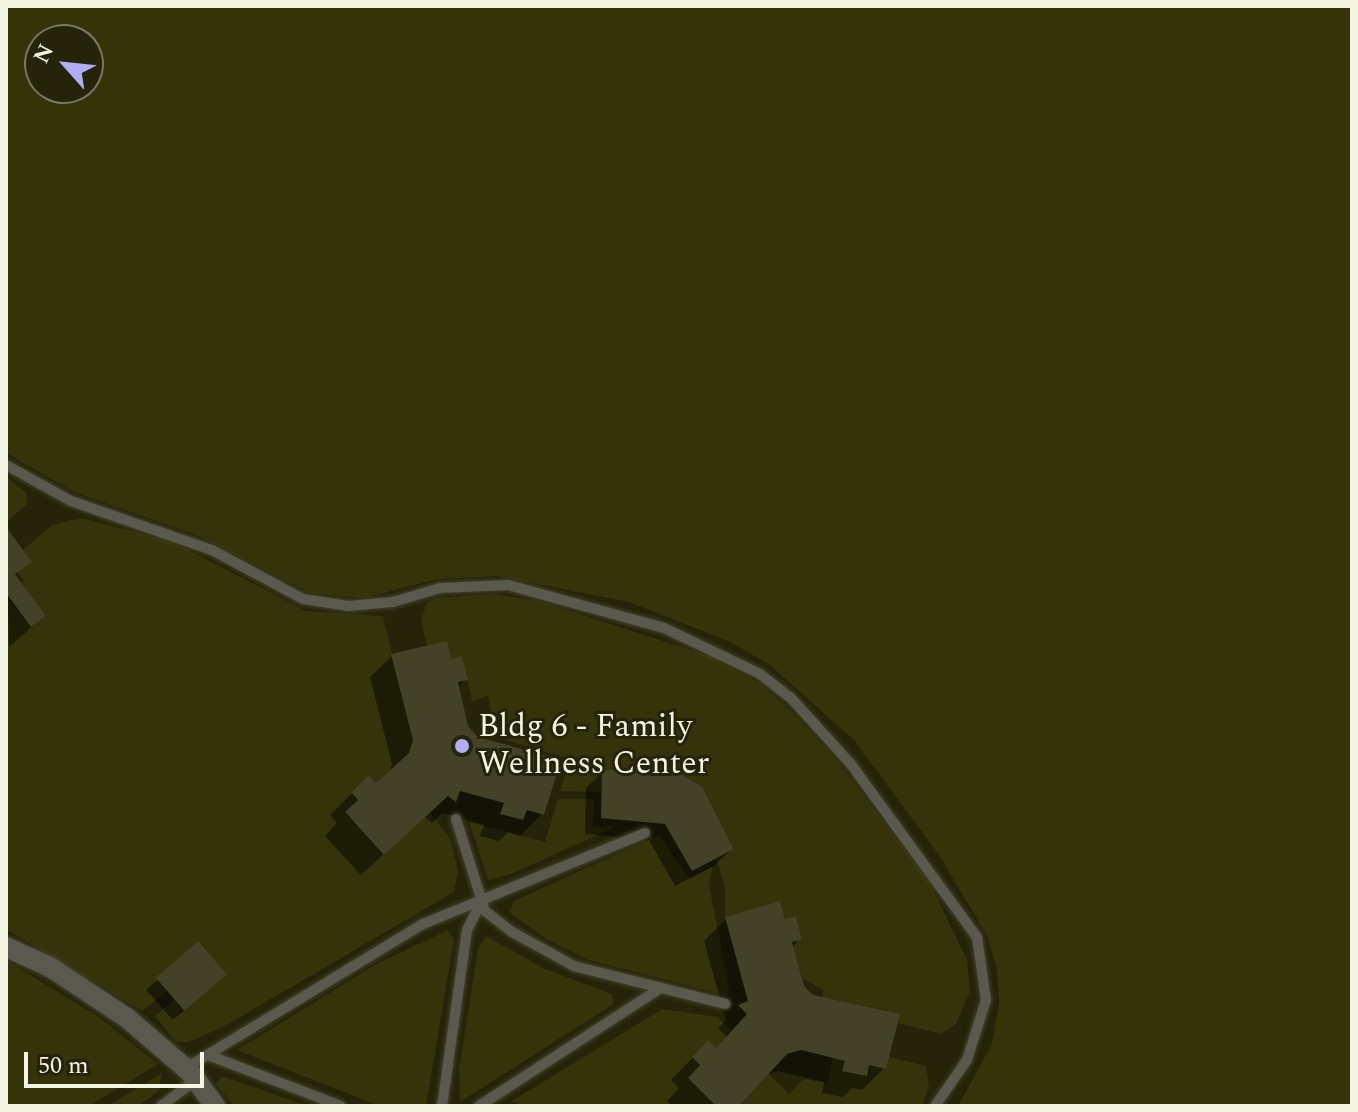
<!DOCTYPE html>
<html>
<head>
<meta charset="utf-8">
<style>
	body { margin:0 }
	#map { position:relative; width:1358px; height:1112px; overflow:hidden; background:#252308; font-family:Spectral,serif }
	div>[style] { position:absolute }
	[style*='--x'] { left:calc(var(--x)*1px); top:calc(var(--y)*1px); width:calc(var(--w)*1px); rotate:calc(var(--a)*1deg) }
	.green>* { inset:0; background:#35330a }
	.shadow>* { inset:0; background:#0007 }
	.building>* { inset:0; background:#434226; transform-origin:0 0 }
	.roads { filter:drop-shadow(0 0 2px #424027) drop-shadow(0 0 2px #424027) }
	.service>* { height:10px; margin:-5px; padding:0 5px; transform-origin:5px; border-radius:5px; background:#59594d }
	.minor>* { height:20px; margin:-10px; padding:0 10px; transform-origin:10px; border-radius:10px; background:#59594d }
	.dots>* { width:22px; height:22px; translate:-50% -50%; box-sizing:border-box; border:4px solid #252308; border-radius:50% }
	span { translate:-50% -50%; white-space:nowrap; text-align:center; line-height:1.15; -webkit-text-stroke:6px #252308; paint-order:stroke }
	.poi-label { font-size:32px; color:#f5f5e4 }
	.left { translate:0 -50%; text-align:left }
	.frame { position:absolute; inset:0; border:8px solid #f5f5e4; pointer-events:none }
	.north { position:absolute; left:24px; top:24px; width:80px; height:80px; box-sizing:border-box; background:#252308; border:2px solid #787760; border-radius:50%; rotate:297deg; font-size:22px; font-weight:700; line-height:32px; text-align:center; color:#f5f5e4 }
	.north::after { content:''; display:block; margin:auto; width:28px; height:36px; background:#b2adf9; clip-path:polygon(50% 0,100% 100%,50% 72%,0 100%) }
	.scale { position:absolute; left:24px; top:1052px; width:180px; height:36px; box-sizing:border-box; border:4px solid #f5f5e4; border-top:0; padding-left:10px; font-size:24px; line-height:28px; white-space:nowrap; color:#f5f5e4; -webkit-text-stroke:6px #252308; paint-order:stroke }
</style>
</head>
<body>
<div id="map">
	<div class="green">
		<i style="clip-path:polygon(evenodd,6px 6px,1352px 6px,1352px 1106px,958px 1106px,992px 1044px,999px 1004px,997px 969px,986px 934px,939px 855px,854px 740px,770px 665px,730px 642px,629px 602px,497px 576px,438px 579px,364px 598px,310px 593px,199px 536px,74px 492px,6px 453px,6px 6px,40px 40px,88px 40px,88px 88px,40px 88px,40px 40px)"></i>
		<i style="clip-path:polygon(6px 476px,26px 493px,27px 504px,6px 522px)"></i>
		<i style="clip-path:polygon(81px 518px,173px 542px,306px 611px,383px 616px,413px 740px,409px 753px,376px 783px,369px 775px,351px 791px,358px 800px,345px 813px,384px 854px,430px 812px,451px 840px,458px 871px,454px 892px,223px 1027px,188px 1042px,176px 1042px,155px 1016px,175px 1000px,185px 1011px,226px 974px,198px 941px,156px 978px,167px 991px,142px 1011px,6px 929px,6px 597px,31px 627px,46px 616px,21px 584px,24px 580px,17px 572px,31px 561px,23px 550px,52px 525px)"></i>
		<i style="clip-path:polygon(494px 594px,539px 601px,710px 656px,762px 685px,792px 712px,835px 758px,929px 881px,967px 960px,970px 991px,956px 1024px,941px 1034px,898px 1023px,900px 1014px,822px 997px,823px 990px,802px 978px,792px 942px,802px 940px,796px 916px,785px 919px,780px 902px,725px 917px,725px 887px,716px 859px,734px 849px,701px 787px,669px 768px,603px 770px,601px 792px,560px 791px,570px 759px,502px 739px,507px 722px,492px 718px,488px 696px,472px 701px,462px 656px,451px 659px,427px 646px,421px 621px,427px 602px,435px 598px)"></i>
		<i style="clip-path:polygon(558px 799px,594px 799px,593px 827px,617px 826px,511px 874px,488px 880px,469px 822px,545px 842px)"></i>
		<i style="clip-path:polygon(659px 835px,690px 879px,712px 867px,709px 885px,730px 993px,725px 995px,585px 959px,546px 939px,509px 912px,514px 901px)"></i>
		<i style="clip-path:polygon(448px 930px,454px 940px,426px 1106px,380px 1106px,237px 1050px,378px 963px)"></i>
		<i style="clip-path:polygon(486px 936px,543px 968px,612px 994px,614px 1004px,460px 1102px,459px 1069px,478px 948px)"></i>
		<i style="clip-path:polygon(6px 960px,99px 1017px,158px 1064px,89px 1106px,6px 1106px)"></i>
		<i style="clip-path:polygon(662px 1009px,717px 1017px,732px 1030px,716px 1048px,708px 1040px,692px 1057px,700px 1065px,688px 1078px,716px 1106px,525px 1106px,512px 1101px)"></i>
		<i style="clip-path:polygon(889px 1057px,926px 1066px,929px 1087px,922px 1106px,739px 1106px,769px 1074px,789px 1094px,803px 1079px,827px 1083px,833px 1058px,845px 1061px,843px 1070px,869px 1065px,886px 1069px)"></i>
		<i style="clip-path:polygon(162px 1073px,159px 1091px,138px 1106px,108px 1106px)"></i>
		<i style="clip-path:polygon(221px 1077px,225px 1077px,307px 1106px,234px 1106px,216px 1084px)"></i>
	</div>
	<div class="shadow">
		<i style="clip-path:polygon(6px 530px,29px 561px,16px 574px,44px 616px,9px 647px)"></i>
		<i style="clip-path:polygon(392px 656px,449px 661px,466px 679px,457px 688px,466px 727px,542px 814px,520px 836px,508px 832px,499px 841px,480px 836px,484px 825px,442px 813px,432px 823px,425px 817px,361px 875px,325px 836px,337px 823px,330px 815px,352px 793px,369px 778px,376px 786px,389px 774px,392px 764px,370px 677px)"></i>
		<i style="clip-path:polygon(603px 772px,732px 849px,715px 865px,675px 886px,649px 840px,585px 834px,586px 788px)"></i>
		<i style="clip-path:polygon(726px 919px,783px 921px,800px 939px,791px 948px,802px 987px,884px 1068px,862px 1090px,852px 1088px,843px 1097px,822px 1093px,824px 1082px,778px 1071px,765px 1075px,736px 1106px,672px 1106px,667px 1101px,679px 1088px,671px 1080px,708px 1042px,715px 1050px,727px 1037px,718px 1028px,726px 1020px,704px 941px)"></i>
		<i style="clip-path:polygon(198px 944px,213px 985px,173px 1020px,146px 990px)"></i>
	</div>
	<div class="building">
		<i style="clip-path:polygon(6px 527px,32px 562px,15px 574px,46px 616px,31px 627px,6px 593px)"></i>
		<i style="clip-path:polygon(447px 641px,451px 659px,462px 656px,468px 680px,458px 682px,468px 726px,478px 737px,561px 760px,544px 815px,527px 810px,523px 820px,500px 814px,504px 803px,460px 791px,456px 802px,448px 796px,384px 855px,345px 812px,358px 800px,351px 792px,369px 775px,376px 783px,409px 753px,413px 740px,391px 654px)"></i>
		<i style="clip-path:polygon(670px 768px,702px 787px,734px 849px,692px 871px,665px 824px,601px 818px,602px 770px)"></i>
		<i style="clip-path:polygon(780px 901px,785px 919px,796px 916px,802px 940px,792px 942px,804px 986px,813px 995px,900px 1014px,886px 1069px,869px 1065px,867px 1076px,842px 1071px,845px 1061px,801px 1050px,787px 1054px,739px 1106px,716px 1106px,688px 1078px,700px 1065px,692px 1057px,708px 1040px,716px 1048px,747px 1014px,738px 1005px,748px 1001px,725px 917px)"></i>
		<i style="left:198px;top:941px;width:44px;height:56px;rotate:49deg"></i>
	</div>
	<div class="roads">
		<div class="service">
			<i style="--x:6;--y:465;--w:74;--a:29"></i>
			<i style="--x:71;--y:501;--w:149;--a:19.2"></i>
			<i style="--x:212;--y:550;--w:103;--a:28.3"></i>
			<i style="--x:303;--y:599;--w:46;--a:8.8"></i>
			<i style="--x:348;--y:606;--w:45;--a:-5.1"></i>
			<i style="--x:393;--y:602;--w:49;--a:-16.6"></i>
			<i style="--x:440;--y:588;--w:68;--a:-2.5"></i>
			<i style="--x:508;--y:585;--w:162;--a:15.4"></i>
			<i style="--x:664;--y:628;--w:106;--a:25.6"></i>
			<i style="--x:760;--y:674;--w:39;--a:38"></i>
			<i style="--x:791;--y:698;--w:88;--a:47.8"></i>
			<i style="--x:850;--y:763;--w:215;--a:53.9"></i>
			<i style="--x:977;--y:937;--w:64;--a:81.9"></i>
			<i style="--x:986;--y:1000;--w:63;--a:107.6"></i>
			<i style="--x:967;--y:1060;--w:56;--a:124.8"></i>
			<i style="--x:456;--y:819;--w:96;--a:72.5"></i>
			<i style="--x:485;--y:911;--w:34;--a:38"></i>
			<i style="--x:512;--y:932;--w:71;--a:28.7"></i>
			<i style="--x:574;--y:966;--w:156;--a:14.1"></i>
			<i style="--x:208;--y:1055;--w:142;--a:21"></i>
			<i style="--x:186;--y:1068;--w:277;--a:-31.3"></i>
			<i style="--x:423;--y:924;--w:240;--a:-22.3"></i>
			<i style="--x:161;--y:1106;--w:44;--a:-36.6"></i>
			<i style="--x:442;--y:1106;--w:178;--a:-81.9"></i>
			<i style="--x:467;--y:930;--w:31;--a:-63"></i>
			<i style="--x:479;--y:1106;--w:215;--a:-33"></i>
		</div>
		<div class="minor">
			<i style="--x:6;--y:947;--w:48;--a:24.4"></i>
			<i style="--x:50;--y:967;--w:92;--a:33.5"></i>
			<i style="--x:127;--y:1018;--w:84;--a:40.7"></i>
			<i style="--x:191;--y:1073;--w:41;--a:54"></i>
		</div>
	</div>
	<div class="dots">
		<i style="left:462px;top:746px;background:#b2adf9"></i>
	</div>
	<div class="poi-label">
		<span class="left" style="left:478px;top:746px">Bldg 6 - Family<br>Wellness Center</span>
	</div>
	<div class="frame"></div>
	<div class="north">N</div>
	<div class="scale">50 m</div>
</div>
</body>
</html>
